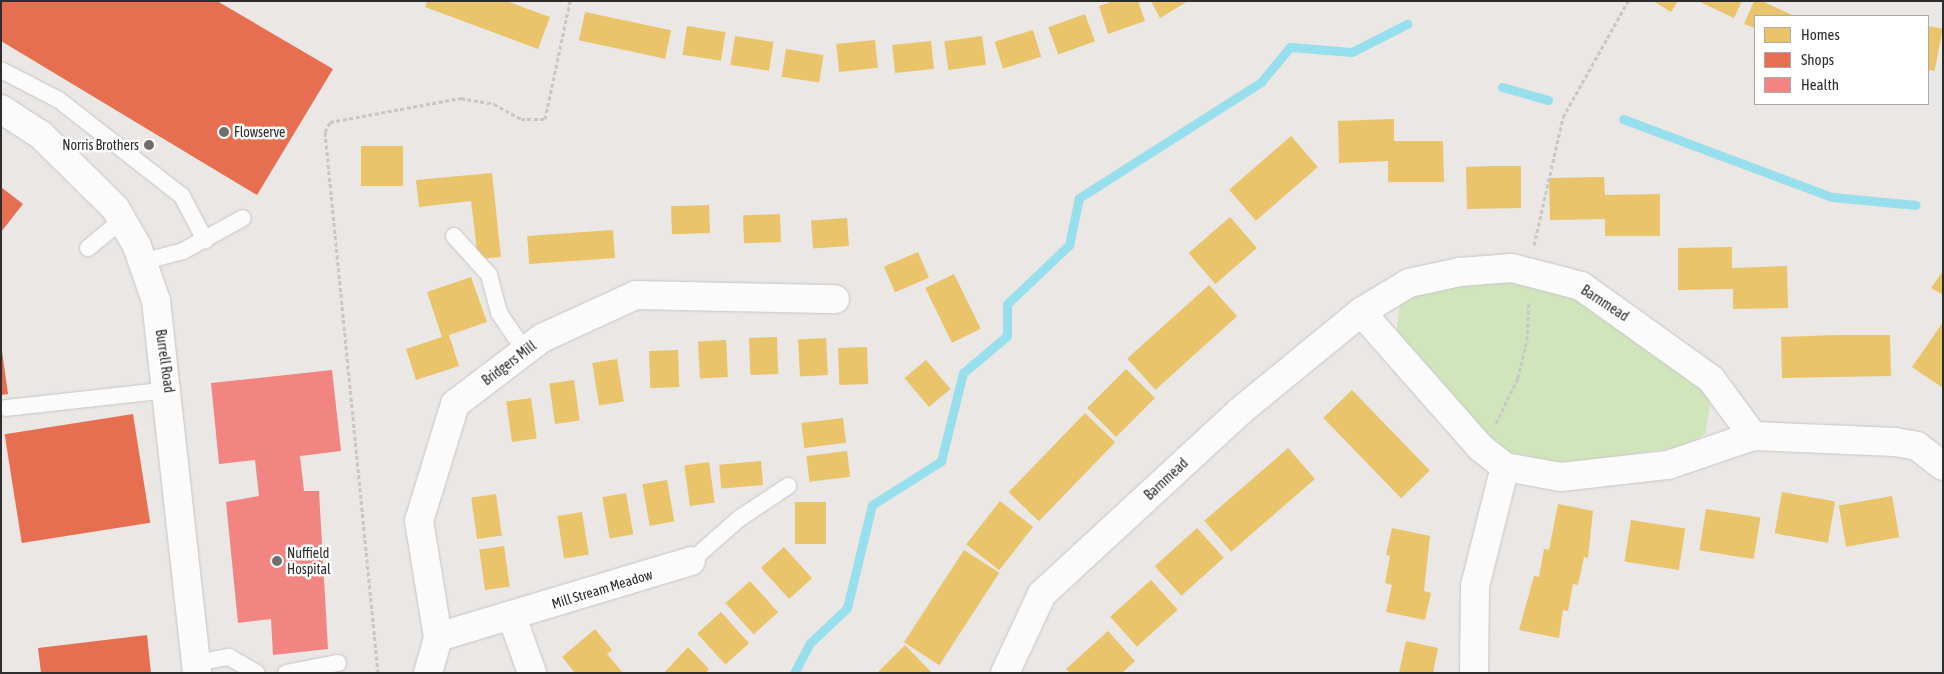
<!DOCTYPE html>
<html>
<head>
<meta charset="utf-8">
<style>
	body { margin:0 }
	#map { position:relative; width:1944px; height:674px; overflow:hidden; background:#eae7e4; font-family:"Asap Condensed",sans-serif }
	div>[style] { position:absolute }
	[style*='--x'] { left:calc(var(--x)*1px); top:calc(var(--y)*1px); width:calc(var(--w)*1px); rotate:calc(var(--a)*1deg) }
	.green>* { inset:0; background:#d1e5bd }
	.homes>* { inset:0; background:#e9c46a; transform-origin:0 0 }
	.shops>* { inset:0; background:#e76f51; transform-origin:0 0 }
	.health>* { inset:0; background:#f28482 }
	.stream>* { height:9px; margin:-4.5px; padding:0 4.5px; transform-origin:4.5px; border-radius:4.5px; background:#97dfec }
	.path>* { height:3px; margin-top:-1.5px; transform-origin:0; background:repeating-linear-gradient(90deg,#c7c7c7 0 4px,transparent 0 6.5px) }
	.roads { filter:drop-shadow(0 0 1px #c6c6c6) drop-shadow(0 0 1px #c6c6c6) }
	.service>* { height:16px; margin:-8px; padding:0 8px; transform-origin:8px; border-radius:8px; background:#fcfbfb }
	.minor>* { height:28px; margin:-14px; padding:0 14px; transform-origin:14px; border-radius:14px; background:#fcfbfb }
	.dots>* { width:14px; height:14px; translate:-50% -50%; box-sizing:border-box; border:2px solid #fff; border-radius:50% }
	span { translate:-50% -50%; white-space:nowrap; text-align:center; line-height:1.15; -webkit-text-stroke:5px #fff; paint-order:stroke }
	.poi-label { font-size:14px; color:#2d2d2d }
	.left { translate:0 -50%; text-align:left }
	.right { translate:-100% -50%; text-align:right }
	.street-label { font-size:14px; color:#2d2d2d }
	.frame { position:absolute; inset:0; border:2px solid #2d2d2d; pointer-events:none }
	.legend { position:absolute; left:1754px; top:15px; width:175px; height:90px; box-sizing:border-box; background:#fff; border:1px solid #ababab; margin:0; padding:6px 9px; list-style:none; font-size:15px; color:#2d2d2d }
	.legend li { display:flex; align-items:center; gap:10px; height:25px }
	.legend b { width:25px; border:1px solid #ababab }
</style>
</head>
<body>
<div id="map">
	<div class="green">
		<i style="clip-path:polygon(1514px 278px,1578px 299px,1699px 380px,1711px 400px,1705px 434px,1688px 446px,1561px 464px,1508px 452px,1489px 437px,1396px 336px,1400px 305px,1413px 291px)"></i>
	</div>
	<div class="homes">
		<i style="clip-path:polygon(427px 1px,506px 1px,550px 17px,538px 49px,425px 7px)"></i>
		<i style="clip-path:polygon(1114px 1px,1138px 1px,1145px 21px,1108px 34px,1099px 6px)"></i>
		<i style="clip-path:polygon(1151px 1px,1188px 1px,1160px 18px)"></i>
		<i style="clip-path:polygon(1653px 1px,1678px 1px,1671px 12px)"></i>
		<i style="clip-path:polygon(1698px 1px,1742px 1px,1734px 18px)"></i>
		<i style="clip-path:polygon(1754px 1px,1762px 1px,1792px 15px,1755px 16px,1755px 28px,1744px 24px)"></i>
		<i style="left:585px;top:12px;width:88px;height:29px;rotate:12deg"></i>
		<i style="left:1085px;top:14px;width:29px;height:39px;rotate:70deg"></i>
		<i style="left:687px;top:26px;width:39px;height:29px;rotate:9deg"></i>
		<i style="left:1928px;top:26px;width:15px;height:43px;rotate:11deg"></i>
		<i style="left:1033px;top:30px;width:28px;height:40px;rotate:73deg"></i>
		<i style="left:735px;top:36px;width:39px;height:29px;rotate:9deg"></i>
		<i style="left:982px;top:36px;width:29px;height:38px;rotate:82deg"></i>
		<i style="left:875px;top:40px;width:28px;height:39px;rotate:84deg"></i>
		<i style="left:931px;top:41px;width:28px;height:39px;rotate:84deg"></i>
		<i style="left:786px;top:49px;width:38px;height:28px;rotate:9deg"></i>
		<i style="clip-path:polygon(1394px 119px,1394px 141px,1443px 141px,1444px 182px,1388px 182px,1388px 161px,1339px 163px,1338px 121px)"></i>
		<i style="left:1291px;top:136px;width:41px;height:82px;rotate:49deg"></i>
		<i style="left:361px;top:146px;width:42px;height:40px"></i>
		<i style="clip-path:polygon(1494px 166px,1521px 166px,1521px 208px,1467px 209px,1466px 167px)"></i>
		<i style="clip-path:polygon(492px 173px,501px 257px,478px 259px,471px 201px,419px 207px,416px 180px)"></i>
		<i style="clip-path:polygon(1604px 177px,1605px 195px,1660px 194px,1660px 236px,1605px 236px,1605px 219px,1550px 220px,1549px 178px)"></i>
		<i style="left:709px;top:205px;width:28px;height:38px;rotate:88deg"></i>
		<i style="left:780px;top:214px;width:28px;height:37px;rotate:88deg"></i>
		<i style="left:1230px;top:217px;width:41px;height:55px;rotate:49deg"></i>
		<i style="left:847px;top:218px;width:28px;height:36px;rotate:86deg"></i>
		<i style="left:613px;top:230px;width:28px;height:86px;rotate:86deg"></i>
		<i style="clip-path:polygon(1732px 247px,1732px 268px,1787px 266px,1788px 308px,1733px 309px,1733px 289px,1678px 290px,1678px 248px)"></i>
		<i style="left:918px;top:252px;width:28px;height:37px;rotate:67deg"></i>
		<i style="clip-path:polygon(1943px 271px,1943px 295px,1931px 288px)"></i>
		<i style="left:954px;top:274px;width:61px;height:32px;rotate:64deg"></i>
		<i style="clip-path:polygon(471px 277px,487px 322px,449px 335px,459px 366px,416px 380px,406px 349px,442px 337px,427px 292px)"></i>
		<i style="left:1209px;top:285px;width:42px;height:110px;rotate:48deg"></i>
		<i style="clip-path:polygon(1943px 322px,1943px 388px,1912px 367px)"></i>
		<i style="clip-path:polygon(1836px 335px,1890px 335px,1891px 376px,1782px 378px,1781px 337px)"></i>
		<i style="left:777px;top:337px;width:37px;height:28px;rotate:88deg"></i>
		<i style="left:826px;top:338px;width:37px;height:28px;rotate:87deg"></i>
		<i style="left:726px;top:340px;width:37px;height:28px;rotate:87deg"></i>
		<i style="left:867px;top:347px;width:37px;height:29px;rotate:88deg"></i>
		<i style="left:678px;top:350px;width:37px;height:29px;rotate:88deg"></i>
		<i style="left:617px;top:359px;width:43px;height:25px;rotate:81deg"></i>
		<i style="left:926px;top:360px;width:38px;height:28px;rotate:50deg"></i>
		<i style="left:1126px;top:369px;width:41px;height:55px;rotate:45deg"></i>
		<i style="left:574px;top:380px;width:41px;height:25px;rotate:82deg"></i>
		<i style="left:1352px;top:390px;width:112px;height:40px;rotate:46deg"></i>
		<i style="left:531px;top:398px;width:41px;height:25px;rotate:82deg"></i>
		<i style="left:1085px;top:413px;width:42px;height:110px;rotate:44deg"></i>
		<i style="left:843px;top:418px;width:25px;height:42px;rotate:83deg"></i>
		<i style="left:1288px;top:448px;width:41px;height:111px;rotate:49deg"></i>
		<i style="left:847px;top:451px;width:26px;height:41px;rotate:83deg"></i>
		<i style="left:761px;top:461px;width:24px;height:42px;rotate:85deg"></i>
		<i style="left:709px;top:462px;width:41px;height:25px;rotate:82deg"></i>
		<i style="left:667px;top:480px;width:42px;height:25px;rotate:80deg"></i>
		<i style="left:1782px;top:492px;width:54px;height:42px;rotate:10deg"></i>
		<i style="left:626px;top:493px;width:42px;height:24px;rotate:80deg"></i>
		<i style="left:496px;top:494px;width:42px;height:25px;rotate:82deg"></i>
		<i style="left:1892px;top:496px;width:42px;height:54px;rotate:80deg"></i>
		<i style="left:1000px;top:501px;width:42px;height:55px;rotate:38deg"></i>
		<i style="left:795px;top:502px;width:31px;height:42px"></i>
		<i style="clip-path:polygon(1558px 504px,1593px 511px,1588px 558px,1584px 557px,1578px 585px,1573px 584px,1568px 611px,1563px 610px,1559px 638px,1519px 630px,1534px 576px,1539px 577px,1544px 549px,1549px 550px)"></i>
		<i style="left:1706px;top:509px;width:55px;height:42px;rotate:9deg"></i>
		<i style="left:582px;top:512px;width:43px;height:25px;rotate:81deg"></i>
		<i style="left:1631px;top:520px;width:55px;height:42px;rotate:9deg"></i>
		<i style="left:1197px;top:528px;width:40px;height:57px;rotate:48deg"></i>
		<i style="clip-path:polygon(1392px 528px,1430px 536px,1424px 591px,1431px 593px,1425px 620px,1386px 612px,1392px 585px,1385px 583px,1390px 556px,1386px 555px)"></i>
		<i style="left:504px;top:546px;width:41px;height:25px;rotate:82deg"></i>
		<i style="left:784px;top:547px;width:42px;height:31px;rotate:48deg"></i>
		<i style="left:964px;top:550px;width:42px;height:110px;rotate:33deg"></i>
		<i style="left:1151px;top:580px;width:40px;height:55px;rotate:48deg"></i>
		<i style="left:750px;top:581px;width:42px;height:33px;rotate:48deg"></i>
		<i style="left:721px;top:612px;width:42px;height:32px;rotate:48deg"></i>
		<i style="clip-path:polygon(595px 629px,612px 650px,607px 654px,623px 673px,575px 673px,562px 657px)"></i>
		<i style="clip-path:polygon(1108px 631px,1135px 661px,1122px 673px,1070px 673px,1066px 669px)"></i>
		<i style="clip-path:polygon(1406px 641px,1438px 648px,1433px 673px,1399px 673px)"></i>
		<i style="clip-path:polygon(905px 645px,932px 673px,877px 673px)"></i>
		<i style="clip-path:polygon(688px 647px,709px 669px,706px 673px,664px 673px)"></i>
	</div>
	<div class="shops">
		<i style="clip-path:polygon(1px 1px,217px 1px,333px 69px,257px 195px,1px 41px)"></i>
		<i style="clip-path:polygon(1px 187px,23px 204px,1px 232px)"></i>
		<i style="clip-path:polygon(1px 344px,8px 394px,1px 395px)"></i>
		<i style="left:133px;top:414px;width:110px;height:130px;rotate:81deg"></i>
		<i style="clip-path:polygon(147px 635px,151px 673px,41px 673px,38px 648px)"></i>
	</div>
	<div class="health">
		<i style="clip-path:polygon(332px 370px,341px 451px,300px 456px,304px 491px,319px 491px,328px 649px,273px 655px,271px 619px,238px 623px,226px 502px,259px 496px,255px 460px,219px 464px,211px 383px)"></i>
	</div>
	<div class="stream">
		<i style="--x:1502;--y:87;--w:48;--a:15.8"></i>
		<i style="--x:1623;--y:119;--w:223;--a:20.5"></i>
		<i style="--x:1832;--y:197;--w:84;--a:5.4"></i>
		<i style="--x:794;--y:673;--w:34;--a:-62"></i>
		<i style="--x:810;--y:643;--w:51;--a:-43.4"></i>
		<i style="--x:847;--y:608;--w:106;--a:-76.4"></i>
		<i style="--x:872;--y:505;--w:82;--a:-32.5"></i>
		<i style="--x:941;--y:461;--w:91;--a:-76"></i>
		<i style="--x:963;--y:373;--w:57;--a:-40.1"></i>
		<i style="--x:1007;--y:336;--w:32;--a:-90"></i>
		<i style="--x:1007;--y:304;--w:86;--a:-43.6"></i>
		<i style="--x:1069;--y:245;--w:48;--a:-78"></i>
		<i style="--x:1079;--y:198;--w:216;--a:-32.5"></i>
		<i style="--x:1261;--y:82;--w:45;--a:-50.4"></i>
		<i style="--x:1290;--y:47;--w:62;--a:4.6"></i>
		<i style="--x:1352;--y:52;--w:62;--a:-27"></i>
	</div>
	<div class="path">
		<i style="--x:1534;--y:245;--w:131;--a:-77.2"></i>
		<i style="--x:1563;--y:117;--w:133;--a:-60.7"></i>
		<i style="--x:1496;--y:423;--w:50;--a:-63.9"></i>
		<i style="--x:1518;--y:378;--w:39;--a:-77"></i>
		<i style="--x:1527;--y:340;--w:39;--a:-87"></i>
		<i style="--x:378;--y:673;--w:544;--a:-95.6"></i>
		<i style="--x:325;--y:132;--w:11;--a:-63"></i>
		<i style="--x:330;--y:122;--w:133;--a:-10.4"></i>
		<i style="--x:461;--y:98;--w:34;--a:10"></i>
		<i style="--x:494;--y:104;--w:31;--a:29"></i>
		<i style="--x:521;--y:119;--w:24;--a:0"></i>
		<i style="--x:545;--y:119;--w:121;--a:-78"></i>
	</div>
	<div class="roads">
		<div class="service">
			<i style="--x:1;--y:70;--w:65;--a:27.3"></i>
			<i style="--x:59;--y:100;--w:156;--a:38"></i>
			<i style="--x:182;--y:196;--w:50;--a:62.4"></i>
			<i style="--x:454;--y:236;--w:52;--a:48.1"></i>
			<i style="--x:489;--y:275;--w:39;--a:75"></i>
			<i style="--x:499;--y:313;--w:46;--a:55.6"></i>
			<i style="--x:88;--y:248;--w:44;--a:-39.5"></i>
			<i style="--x:142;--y:262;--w:42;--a:-15"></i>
			<i style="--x:183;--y:251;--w:68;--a:-28.8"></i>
			<i style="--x:6;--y:408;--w:164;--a:-6.3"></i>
			<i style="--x:691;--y:561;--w:65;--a:-41.3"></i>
			<i style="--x:740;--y:518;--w:58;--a:-33.7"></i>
			<i style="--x:197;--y:663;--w:33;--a:-11"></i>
			<i style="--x:229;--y:657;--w:32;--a:30"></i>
			<i style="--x:286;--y:673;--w:53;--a:-10.9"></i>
		</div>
		<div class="minor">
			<i style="--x:1;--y:109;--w:48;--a:33"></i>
			<i style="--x:41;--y:135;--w:104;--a:44.6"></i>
			<i style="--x:115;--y:208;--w:44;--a:59.9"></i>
			<i style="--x:137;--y:246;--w:58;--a:70.9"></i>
			<i style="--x:156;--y:301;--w:374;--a:83.7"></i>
			<i style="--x:1361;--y:312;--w:181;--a:48.6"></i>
			<i style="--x:1481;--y:448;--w:31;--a:38"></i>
			<i style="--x:1505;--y:467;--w:57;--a:10.1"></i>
			<i style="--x:1561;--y:477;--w:108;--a:-6.4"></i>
			<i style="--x:1668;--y:465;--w:90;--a:-18.8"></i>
			<i style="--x:512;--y:617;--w:59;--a:70.3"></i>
			<i style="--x:438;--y:637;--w:264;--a:-16.7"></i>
			<i style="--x:1474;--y:672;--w:86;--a:-89.3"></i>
			<i style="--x:1475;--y:586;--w:123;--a:-75.9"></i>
			<i style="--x:428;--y:673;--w:37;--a:-74"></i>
			<i style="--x:438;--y:637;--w:118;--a:-99.3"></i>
			<i style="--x:419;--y:521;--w:122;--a:-72.9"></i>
			<i style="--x:455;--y:404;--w:109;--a:-37.2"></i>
			<i style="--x:542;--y:338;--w:103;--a:-24.6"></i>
			<i style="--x:636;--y:295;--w:199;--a:1.2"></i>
			<i style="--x:1005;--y:673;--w:87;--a:-64.9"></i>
			<i style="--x:1042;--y:594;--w:268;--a:-42.7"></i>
			<i style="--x:1239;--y:412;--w:158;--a:-39.3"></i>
			<i style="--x:1361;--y:312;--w:56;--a:-31.1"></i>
			<i style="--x:1409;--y:283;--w:52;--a:-12.2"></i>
			<i style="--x:1460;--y:272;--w:52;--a:-4.4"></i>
			<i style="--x:1512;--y:268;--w:71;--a:14.6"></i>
			<i style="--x:1581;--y:286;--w:160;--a:35.6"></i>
			<i style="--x:1711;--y:379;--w:71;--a:53.6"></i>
			<i style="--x:1753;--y:436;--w:142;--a:2.4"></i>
			<i style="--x:1895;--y:442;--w:22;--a:10"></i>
			<i style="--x:1917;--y:446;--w:33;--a:38"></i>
		</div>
	</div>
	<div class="dots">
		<i style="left:224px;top:132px;background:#6f6e6d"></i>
		<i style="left:149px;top:145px;background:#6f6e6d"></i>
		<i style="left:277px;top:561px;background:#6f6e6d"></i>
	</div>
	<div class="poi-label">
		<span class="left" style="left:234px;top:132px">Flowserve</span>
		<span class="right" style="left:139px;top:145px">Norris Brothers</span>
		<span class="left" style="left:287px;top:561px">Nuffield<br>Hospital</span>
	</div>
	<div class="street-label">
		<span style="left:1605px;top:303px;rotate:33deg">Barnmead</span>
		<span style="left:165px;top:361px;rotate:82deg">Burrell Road</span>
		<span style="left:509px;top:363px;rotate:-37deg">Bridgers Mill</span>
		<span style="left:1166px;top:479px;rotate:-43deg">Barnmead</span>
		<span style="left:602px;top:589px;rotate:-17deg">Mill Stream Meadow</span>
	</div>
	<div class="frame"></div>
	<ul class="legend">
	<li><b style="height:14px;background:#e9c46a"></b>Homes</li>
	<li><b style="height:14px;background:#e76f51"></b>Shops</li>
	<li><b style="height:14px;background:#f28482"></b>Health</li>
	</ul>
</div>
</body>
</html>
